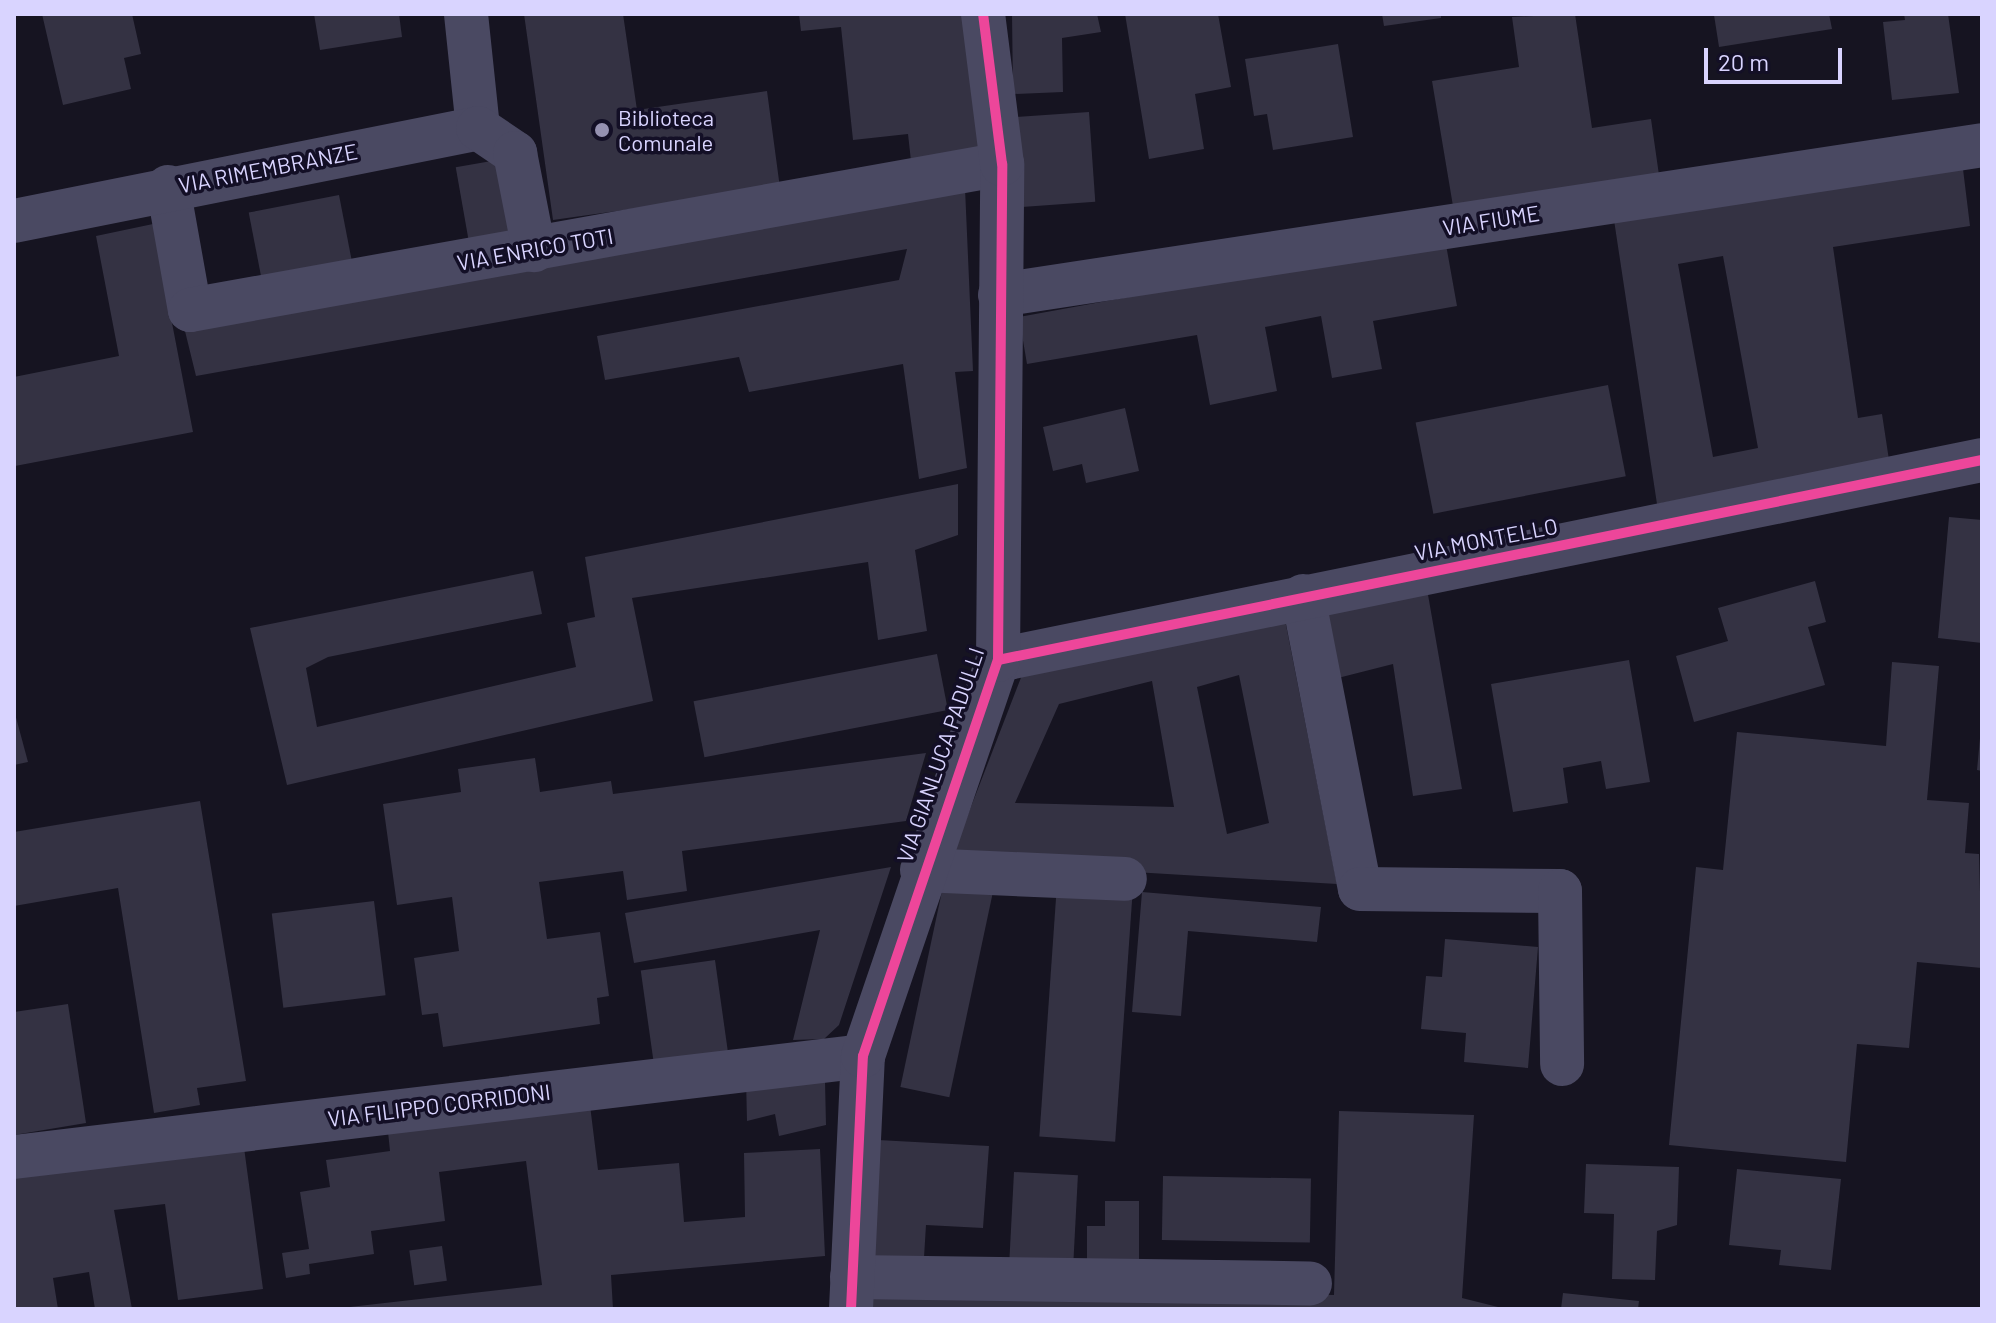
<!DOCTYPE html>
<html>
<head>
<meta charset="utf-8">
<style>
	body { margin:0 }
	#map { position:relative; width:1996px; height:1323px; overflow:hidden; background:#161421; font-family:Barlow,sans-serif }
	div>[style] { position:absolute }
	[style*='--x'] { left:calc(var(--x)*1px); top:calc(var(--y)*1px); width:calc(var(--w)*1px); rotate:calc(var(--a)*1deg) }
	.building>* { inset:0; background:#343243; transform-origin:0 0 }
	.minor>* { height:44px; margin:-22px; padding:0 22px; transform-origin:22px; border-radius:22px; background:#4a4962 }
	.cycleway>* { height:10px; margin:-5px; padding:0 5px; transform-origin:5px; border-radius:5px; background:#ed469a }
	.dots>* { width:22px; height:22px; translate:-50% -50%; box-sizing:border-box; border:4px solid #130f26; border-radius:50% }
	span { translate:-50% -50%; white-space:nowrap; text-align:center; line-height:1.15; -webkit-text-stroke:7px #130f26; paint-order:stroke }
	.poi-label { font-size:22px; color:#d9d4ff }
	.left { translate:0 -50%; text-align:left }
	.street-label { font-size:22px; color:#d9d4ff }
	.frame { position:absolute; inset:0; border:16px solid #d9d4ff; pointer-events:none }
	.scale { position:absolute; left:1704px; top:48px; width:138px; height:36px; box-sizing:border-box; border:4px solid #d9d4ff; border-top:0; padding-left:10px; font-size:24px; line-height:28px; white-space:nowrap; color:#d9d4ff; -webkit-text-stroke:6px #130f26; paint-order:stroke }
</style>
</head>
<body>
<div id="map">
	<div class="building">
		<i style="clip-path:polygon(42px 14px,132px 14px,141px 54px,124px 58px,131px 89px,63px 105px)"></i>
		<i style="clip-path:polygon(314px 14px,399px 14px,402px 37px,320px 50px)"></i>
		<i style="clip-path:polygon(524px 14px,623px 14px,637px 110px,767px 91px,780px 188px,553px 220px)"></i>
		<i style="clip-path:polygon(799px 14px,967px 14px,982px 153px,911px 161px,908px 134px,853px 140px,841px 27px,801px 31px)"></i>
		<i style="clip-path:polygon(1012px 14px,1097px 14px,1101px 32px,1062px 38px,1063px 92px,1013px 94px)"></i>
		<i style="clip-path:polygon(1125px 14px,1218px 14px,1231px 87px,1195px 94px,1204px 149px,1149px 159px)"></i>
		<i style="clip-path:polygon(1382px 14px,1441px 14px,1441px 18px,1384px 26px)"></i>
		<i style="clip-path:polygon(1575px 14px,1592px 128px,1651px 119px,1660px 182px,1454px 212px,1432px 81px,1519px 67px,1512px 17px)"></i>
		<i style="clip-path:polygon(1720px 14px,1829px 14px,1832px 29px,1719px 47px,1714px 15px)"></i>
		<i style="clip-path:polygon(1904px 14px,1948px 14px,1959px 93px,1892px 100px,1883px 22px,1905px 20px)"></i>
		<i style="clip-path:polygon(1338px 44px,1353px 137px,1273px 150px,1267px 114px,1254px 116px,1245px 59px)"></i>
		<i style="left:1089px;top:112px;width:90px;height:77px;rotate:86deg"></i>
		<i style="left:503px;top:159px;width:83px;height:48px;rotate:80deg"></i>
		<i style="clip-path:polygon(evenodd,1963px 169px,1970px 226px,1833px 247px,1858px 418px,1882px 414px,1889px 460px,1657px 504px,1614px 220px,1963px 169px,1723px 256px,1758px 448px,1713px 457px,1678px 264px,1723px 256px)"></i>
		<i style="clip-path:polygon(965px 188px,973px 371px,955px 372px,967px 468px,919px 479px,903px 364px,749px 392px,739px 357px,605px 380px,597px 336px,899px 280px,907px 249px,196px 376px,184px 327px)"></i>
		<i style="left:339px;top:195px;width:68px;height:92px;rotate:79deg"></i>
		<i style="clip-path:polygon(153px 224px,193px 432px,15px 466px,14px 377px,119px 356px,96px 236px)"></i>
		<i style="clip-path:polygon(1445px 239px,1457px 306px,1373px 321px,1382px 369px,1332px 378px,1321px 316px,1265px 327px,1277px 391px,1210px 405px,1197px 335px,1027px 364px,1019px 317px)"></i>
		<i style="left:1608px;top:385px;width:93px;height:196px;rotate:79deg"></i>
		<i style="clip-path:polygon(1125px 408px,1139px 471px,1086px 483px,1082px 464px,1053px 471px,1043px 427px)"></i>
		<i style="clip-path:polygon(958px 484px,958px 535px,915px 550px,927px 631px,878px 640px,868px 562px,632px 598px,653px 701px,287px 785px,250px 628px,533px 571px,542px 614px,328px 657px,306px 668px,317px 727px,576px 667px,567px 623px,595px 617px,585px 557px)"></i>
		<i style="clip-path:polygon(1949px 517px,1982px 520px,1982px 643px,1938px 638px)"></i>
		<i style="clip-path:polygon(1815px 581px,1826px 622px,1808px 627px,1825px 685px,1694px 722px,1676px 656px,1728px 641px,1718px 608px)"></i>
		<i style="clip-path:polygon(1427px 589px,1462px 789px,1413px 796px,1393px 664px,1334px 679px,1320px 612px)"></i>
		<i style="clip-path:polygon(evenodd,1285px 620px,1337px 884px,950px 861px,1022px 675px,1285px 620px,1239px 675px,1269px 823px,1227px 834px,1197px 687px,1239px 675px,1285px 620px,1152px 681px,1174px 807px,1015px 803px,1059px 704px,1152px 681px)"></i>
		<i style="left:937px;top:654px;width:57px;height:248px;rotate:79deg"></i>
		<i style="clip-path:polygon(1629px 660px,1650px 782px,1606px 789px,1601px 761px,1563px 768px,1568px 803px,1513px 812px,1491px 684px)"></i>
		<i style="clip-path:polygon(1892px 662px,1939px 666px,1927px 800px,1969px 803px,1965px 853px,1979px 854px,1982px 968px,1917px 962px,1909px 1048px,1857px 1044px,1846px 1162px,1669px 1145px,1696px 867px,1723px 870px,1737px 732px,1886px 746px)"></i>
		<i style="clip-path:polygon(14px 710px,28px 762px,14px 765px)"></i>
		<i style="clip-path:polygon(1980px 738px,1982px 738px,1982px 771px,1977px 770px)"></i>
		<i style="clip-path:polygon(926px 753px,906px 821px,682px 851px,687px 891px,627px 900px,623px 871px,539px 882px,547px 939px,600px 932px,609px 996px,597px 998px,600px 1024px,443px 1047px,438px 1013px,422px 1015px,414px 958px,459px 951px,452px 897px,397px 905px,383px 804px,461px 792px,458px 769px,535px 758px,540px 792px,611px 781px,613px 794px)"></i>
		<i style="clip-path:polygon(200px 801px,246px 1081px,197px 1088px,200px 1105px,154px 1113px,118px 888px,14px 906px,14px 832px)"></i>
		<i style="clip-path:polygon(891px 867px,839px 1025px,824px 1039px,793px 1040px,820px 930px,634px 963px,625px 913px)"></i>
		<i style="left:1057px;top:884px;width:76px;height:253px;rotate:4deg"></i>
		<i style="left:994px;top:887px;width:215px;height:50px;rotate:102deg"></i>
		<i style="clip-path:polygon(1142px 892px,1321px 907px,1317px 942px,1188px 931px,1181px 1016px,1132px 1012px)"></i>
		<i style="left:374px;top:901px;width:95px;height:103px;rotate:83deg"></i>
		<i style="clip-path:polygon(1445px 939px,1538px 947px,1528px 1068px,1464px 1062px,1466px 1033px,1421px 1029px,1426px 976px,1442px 977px)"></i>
		<i style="left:715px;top:960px;width:94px;height:75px;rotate:82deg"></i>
		<i style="clip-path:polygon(68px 1004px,86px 1123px,14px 1135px,14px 1012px)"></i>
		<i style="clip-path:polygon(746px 1079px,825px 1081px,826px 1125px,779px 1136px,775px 1114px,747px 1121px)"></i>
		<i style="clip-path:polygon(589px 1097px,598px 1170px,679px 1163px,684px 1222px,745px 1217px,744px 1153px,820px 1149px,825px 1256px,611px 1275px,613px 1309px,332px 1309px,542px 1285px,526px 1161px,439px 1172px,445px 1221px,371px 1231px,374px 1254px,309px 1264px,310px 1274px,286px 1278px,282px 1253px,309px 1249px,300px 1192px,330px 1187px,326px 1160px,390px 1151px,387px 1122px)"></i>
		<i style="clip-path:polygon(1339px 1111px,1474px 1115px,1462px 1298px,1506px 1309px,870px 1309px,871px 1283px,1334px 1295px)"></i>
		<i style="clip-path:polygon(243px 1140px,263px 1289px,178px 1300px,165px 1204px,114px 1210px,132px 1309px,95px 1309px,89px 1272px,53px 1278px,58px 1309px,14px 1309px,14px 1172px)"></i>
		<i style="clip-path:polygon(878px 1140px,989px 1146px,983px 1228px,926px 1225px,923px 1274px,870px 1271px)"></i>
		<i style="clip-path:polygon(1586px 1164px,1679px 1167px,1677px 1225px,1657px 1231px,1655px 1280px,1612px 1279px,1614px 1214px,1584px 1213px)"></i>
		<i style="clip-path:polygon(1737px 1169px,1841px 1179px,1831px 1270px,1779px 1265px,1781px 1250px,1729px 1245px)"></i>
		<i style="left:1014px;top:1172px;width:64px;height:93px;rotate:3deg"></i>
		<i style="left:1163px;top:1176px;width:148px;height:64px;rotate:1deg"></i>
		<i style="clip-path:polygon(1105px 1201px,1139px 1201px,1139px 1263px,1087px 1263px,1087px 1226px,1105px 1226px)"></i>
		<i style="left:442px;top:1246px;width:35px;height:33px;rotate:82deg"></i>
		<i style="clip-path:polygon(1563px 1293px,1639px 1301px,1638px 1309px,1561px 1309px)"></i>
	</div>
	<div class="minor">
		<i style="--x:466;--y:14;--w:115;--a:84"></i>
		<i style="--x:168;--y:187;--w:125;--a:79.9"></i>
		<i style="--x:190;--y:310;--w:825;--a:-10.19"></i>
		<i style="--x:14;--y:221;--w:473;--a:-11.3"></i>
		<i style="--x:478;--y:128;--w:45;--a:34"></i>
		<i style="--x:515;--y:153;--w:99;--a:78.9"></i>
		<i style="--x:1000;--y:295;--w:993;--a:-8.68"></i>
		<i style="--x:1303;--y:596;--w:298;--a:79"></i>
		<i style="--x:1360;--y:889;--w:200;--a:0.6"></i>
		<i style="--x:1560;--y:891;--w:173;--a:89.3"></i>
		<i style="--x:998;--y:660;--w:1004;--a:-11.49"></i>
		<i style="--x:922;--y:870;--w:203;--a:2.5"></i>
		<i style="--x:14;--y:1157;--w:855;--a:-6.78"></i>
		<i style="--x:852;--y:1277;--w:458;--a:0.8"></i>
		<i style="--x:851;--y:1309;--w:253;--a:-87.3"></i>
		<i style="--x:863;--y:1056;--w:418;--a:-71.2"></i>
		<i style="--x:998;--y:660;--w:496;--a:-89.5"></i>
		<i style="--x:1002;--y:164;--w:151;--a:-97.2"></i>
	</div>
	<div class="cycleway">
		<i style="--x:998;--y:660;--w:1004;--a:-11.49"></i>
		<i style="--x:851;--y:1309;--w:253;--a:-87.3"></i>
		<i style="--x:863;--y:1056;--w:418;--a:-71.2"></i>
		<i style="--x:998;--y:660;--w:496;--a:-89.5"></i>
		<i style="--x:1002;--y:164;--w:151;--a:-97.2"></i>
	</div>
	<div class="dots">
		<i style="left:602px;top:130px;background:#9591b1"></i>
	</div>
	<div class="poi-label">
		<span class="left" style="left:618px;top:130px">Biblioteca<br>Comunale</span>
	</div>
	<div class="street-label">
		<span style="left:268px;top:168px;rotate:-11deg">VIA RIMEMBRANZE</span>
		<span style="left:1491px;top:220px;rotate:-9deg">VIA FIUME</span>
		<span style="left:535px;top:249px;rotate:-10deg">VIA ENRICO TOTI</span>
		<span style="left:1486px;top:539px;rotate:-11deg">VIA MONTELLO</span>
		<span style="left:940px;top:755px;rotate:-71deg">VIA GIANLUCA PADULLI</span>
		<span style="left:439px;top:1105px;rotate:-7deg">VIA FILIPPO CORRIDONI</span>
	</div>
	<div class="frame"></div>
	<div class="scale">20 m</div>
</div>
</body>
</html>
